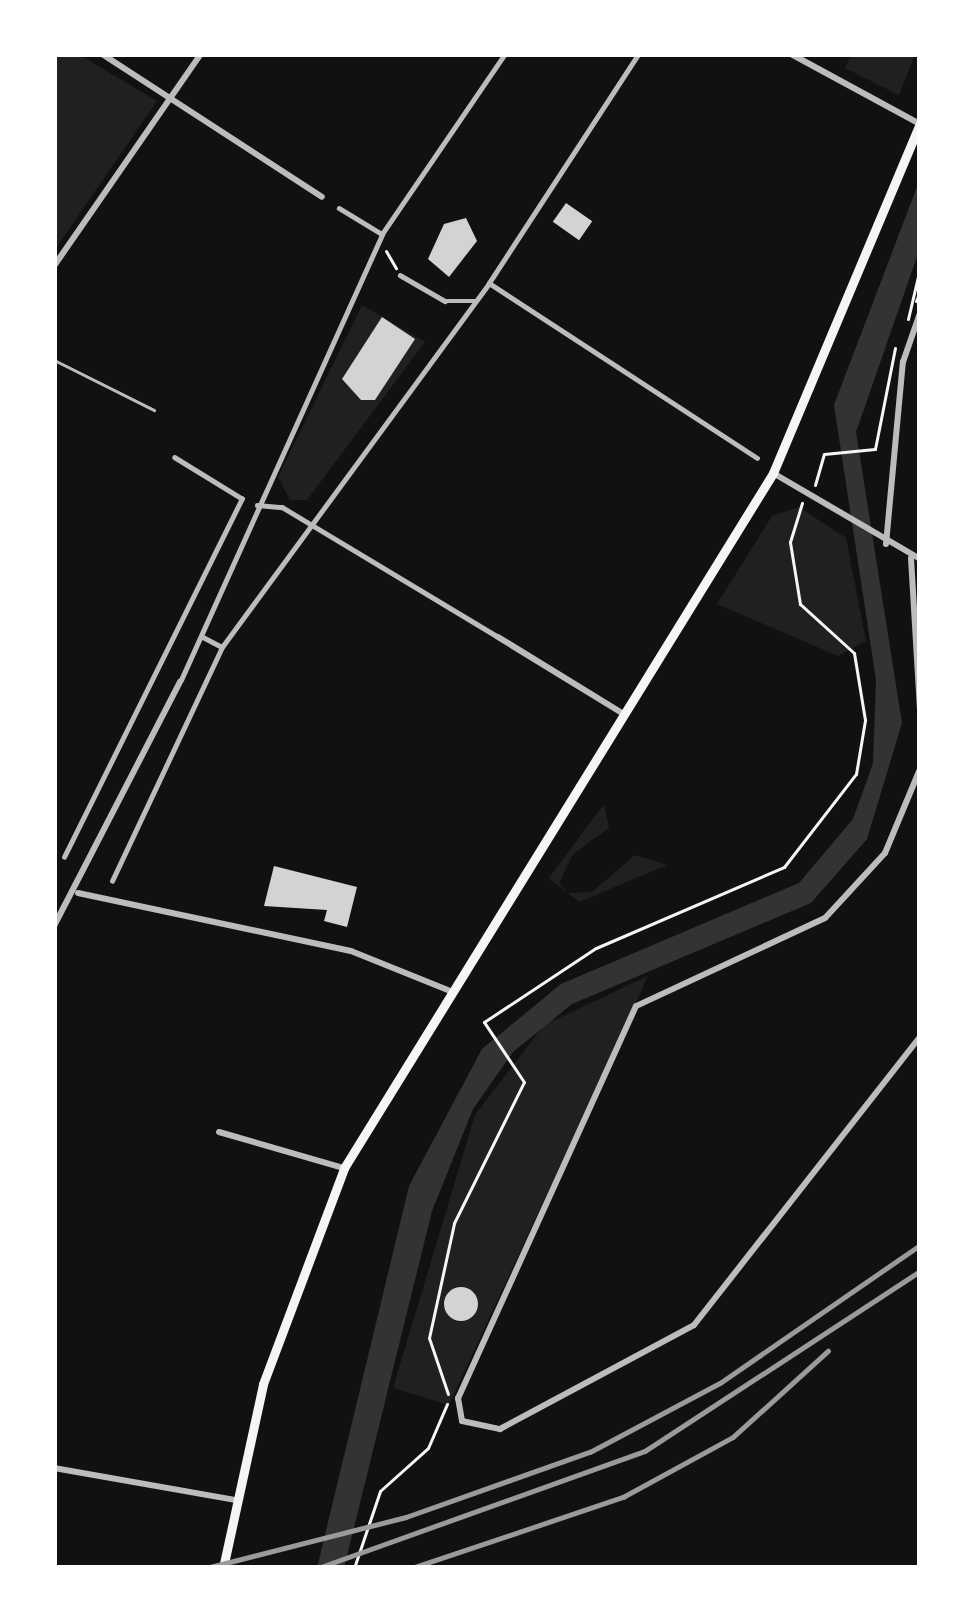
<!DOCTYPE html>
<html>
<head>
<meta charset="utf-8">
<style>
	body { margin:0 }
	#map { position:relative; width:974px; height:1622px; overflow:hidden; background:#111; font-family:"Fira Sans",sans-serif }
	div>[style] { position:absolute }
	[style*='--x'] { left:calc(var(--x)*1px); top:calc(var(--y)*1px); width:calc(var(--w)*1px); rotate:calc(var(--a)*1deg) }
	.green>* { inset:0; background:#202020 }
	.water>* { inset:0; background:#333 }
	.building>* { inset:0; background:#d3d3d3; transform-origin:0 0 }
	.round { border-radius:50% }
	.path>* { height:3px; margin:-1.5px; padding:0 1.5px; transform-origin:1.5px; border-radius:1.5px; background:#f5f5f5 }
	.service>* { height:3px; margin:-1.5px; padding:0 1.5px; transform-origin:1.5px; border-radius:1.5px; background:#bcbcbc }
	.pedestrian>* { height:4.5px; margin:-2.25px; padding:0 2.25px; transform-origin:2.25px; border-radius:2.25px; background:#bcbcbc }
	.minor>* { height:6px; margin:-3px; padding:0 3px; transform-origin:3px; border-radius:3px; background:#bcbcbc }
	.primary>* { height:9px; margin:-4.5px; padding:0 4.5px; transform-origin:4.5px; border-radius:4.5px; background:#f5f5f5 }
	.rail>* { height:4.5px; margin:-2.25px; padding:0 2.25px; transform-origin:2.25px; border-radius:2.25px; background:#9a9a9a }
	span { translate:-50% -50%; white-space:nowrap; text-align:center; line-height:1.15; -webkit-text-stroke:9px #fff; paint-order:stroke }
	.frame { position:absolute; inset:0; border:57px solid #fff; pointer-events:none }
</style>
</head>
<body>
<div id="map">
	<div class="green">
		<i style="clip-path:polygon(54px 54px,78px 54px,157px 101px,54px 251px)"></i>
		<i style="clip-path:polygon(851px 54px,915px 54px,899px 95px,845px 68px)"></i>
		<i style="clip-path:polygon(362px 305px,425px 342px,307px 500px,290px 500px,278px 477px)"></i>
		<i style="clip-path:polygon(799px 507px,846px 538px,866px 641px,838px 656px,717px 604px,772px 516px)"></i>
		<i style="clip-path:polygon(604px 804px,609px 828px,573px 854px,559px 883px,568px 893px,592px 892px,635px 855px,667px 865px,579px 902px,549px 878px)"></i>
		<i style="clip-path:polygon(648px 976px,449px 1405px,393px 1388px,475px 1115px,544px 1025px)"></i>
	</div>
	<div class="water">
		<i style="clip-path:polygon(920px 179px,920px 248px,856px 432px,902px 723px,867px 839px,811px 903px,572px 1004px,513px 1052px,473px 1109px,432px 1211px,344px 1568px,317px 1568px,409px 1186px,482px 1049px,561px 984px,799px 883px,853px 819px,873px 763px,876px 680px,834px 405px)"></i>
	</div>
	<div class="building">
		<i style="left:566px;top:203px;width:32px;height:23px;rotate:35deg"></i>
		<i style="clip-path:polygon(466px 218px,477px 241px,449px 277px,428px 259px,444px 224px)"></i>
		<i style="clip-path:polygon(382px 317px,415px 339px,375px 400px,361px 400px,342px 379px)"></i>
		<i style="clip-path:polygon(274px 866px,357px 887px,347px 927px,324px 921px,327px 910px,264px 906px)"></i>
		<i class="round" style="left:444px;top:1287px;width:34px;height:34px"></i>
	</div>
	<div class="path">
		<i style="--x:386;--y:251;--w:20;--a:60"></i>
		<i style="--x:916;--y:301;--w:11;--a:-68"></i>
		<i style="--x:908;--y:319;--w:52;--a:-76.8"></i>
		<i style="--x:815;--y:485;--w:32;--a:-74"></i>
		<i style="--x:824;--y:454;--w:51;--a:-5.6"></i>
		<i style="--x:875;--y:449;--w:103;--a:-78.8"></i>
		<i style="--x:448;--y:1394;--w:59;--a:-108.7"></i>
		<i style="--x:429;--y:1338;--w:118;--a:-77.7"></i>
		<i style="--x:454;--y:1223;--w:157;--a:-63.6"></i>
		<i style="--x:524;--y:1082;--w:72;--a:-123.7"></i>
		<i style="--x:484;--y:1022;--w:134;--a:-33.5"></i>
		<i style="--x:596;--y:948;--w:205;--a:-23.3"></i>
		<i style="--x:784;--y:867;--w:118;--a:-52.3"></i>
		<i style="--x:856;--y:774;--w:55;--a:-80.5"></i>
		<i style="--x:865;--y:720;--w:68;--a:-99.3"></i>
		<i style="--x:854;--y:653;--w:73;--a:-137.8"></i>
		<i style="--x:800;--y:604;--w:63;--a:-99.2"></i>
		<i style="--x:790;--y:542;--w:41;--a:-72.9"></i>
		<i style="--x:354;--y:1568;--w:81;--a:-71.3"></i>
		<i style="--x:380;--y:1491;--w:64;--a:-41.9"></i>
		<i style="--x:428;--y:1448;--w:48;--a:-66.6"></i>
	</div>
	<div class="service">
		<i style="--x:54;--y:360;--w:112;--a:26.6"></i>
	</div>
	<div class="pedestrian">
		<i style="--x:339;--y:208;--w:50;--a:31.2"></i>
		<i style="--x:400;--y:275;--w:52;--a:30"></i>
		<i style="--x:445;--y:301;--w:30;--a:0"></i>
		<i style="--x:489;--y:283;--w:320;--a:33.1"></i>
		<i style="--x:257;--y:505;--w:25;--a:5"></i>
		<i style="--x:282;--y:507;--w:251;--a:31"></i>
		<i style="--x:203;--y:637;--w:21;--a:28"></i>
		<i style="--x:222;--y:647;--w:451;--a:-53.7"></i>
		<i style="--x:489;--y:283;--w:273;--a:-56.9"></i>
		<i style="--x:181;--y:680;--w:489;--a:-65.7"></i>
		<i style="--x:382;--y:234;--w:218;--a:-55.7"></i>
		<i style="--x:64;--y:857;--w:400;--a:-63.6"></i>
		<i style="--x:242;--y:499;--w:79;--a:-148.5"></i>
		<i style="--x:112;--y:881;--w:259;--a:-64.8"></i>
	</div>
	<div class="minor">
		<i style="--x:102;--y:54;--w:262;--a:33"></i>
		<i style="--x:791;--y:54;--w:147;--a:28.5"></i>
		<i style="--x:54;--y:266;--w:258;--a:-55.3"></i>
		<i style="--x:773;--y:473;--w:170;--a:30.3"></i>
		<i style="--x:886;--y:544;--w:183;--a:-84.7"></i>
		<i style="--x:903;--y:362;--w:52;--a:-70.9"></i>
		<i style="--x:911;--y:558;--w:152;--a:86.6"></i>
		<i style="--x:498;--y:637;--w:145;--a:31.5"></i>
		<i style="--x:920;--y:769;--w:91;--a:112.6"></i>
		<i style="--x:885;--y:853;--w:88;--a:132.7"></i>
		<i style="--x:825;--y:918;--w:208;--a:155"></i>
		<i style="--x:636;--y:1006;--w:431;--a:114.4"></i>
		<i style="--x:458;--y:1398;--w:23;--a:80"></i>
		<i style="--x:462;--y:1421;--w:39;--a:12"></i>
		<i style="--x:500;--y:1429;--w:220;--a:-28.2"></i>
		<i style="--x:694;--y:1325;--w:366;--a:-51.9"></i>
		<i style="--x:78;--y:893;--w:279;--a:12"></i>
		<i style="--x:351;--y:951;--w:105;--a:21.9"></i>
		<i style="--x:54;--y:926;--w:275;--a:-62.7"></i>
		<i style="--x:219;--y:1132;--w:130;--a:16.1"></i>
		<i style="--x:54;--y:1468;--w:185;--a:10"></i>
	</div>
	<div class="primary">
		<i style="--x:223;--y:1568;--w:188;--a:-77.7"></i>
		<i style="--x:263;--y:1384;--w:231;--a:-69.4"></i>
		<i style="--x:344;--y:1168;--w:817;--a:-58.31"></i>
		<i style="--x:773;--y:473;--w:380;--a:-67.2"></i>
	</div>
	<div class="rail">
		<i style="--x:206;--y:1568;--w:206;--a:-14.3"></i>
		<i style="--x:406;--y:1517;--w:195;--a:-19.5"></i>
		<i style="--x:590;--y:1452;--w:147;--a:-28"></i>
		<i style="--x:720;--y:1383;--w:243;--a:-34.6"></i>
		<i style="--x:318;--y:1568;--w:347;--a:-19.7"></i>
		<i style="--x:645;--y:1451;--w:329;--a:-33.2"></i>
		<i style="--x:412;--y:1568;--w:223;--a:-18.6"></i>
		<i style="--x:623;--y:1497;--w:125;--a:-28.6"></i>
		<i style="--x:733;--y:1437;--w:128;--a:-42.2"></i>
	</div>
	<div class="frame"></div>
</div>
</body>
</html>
